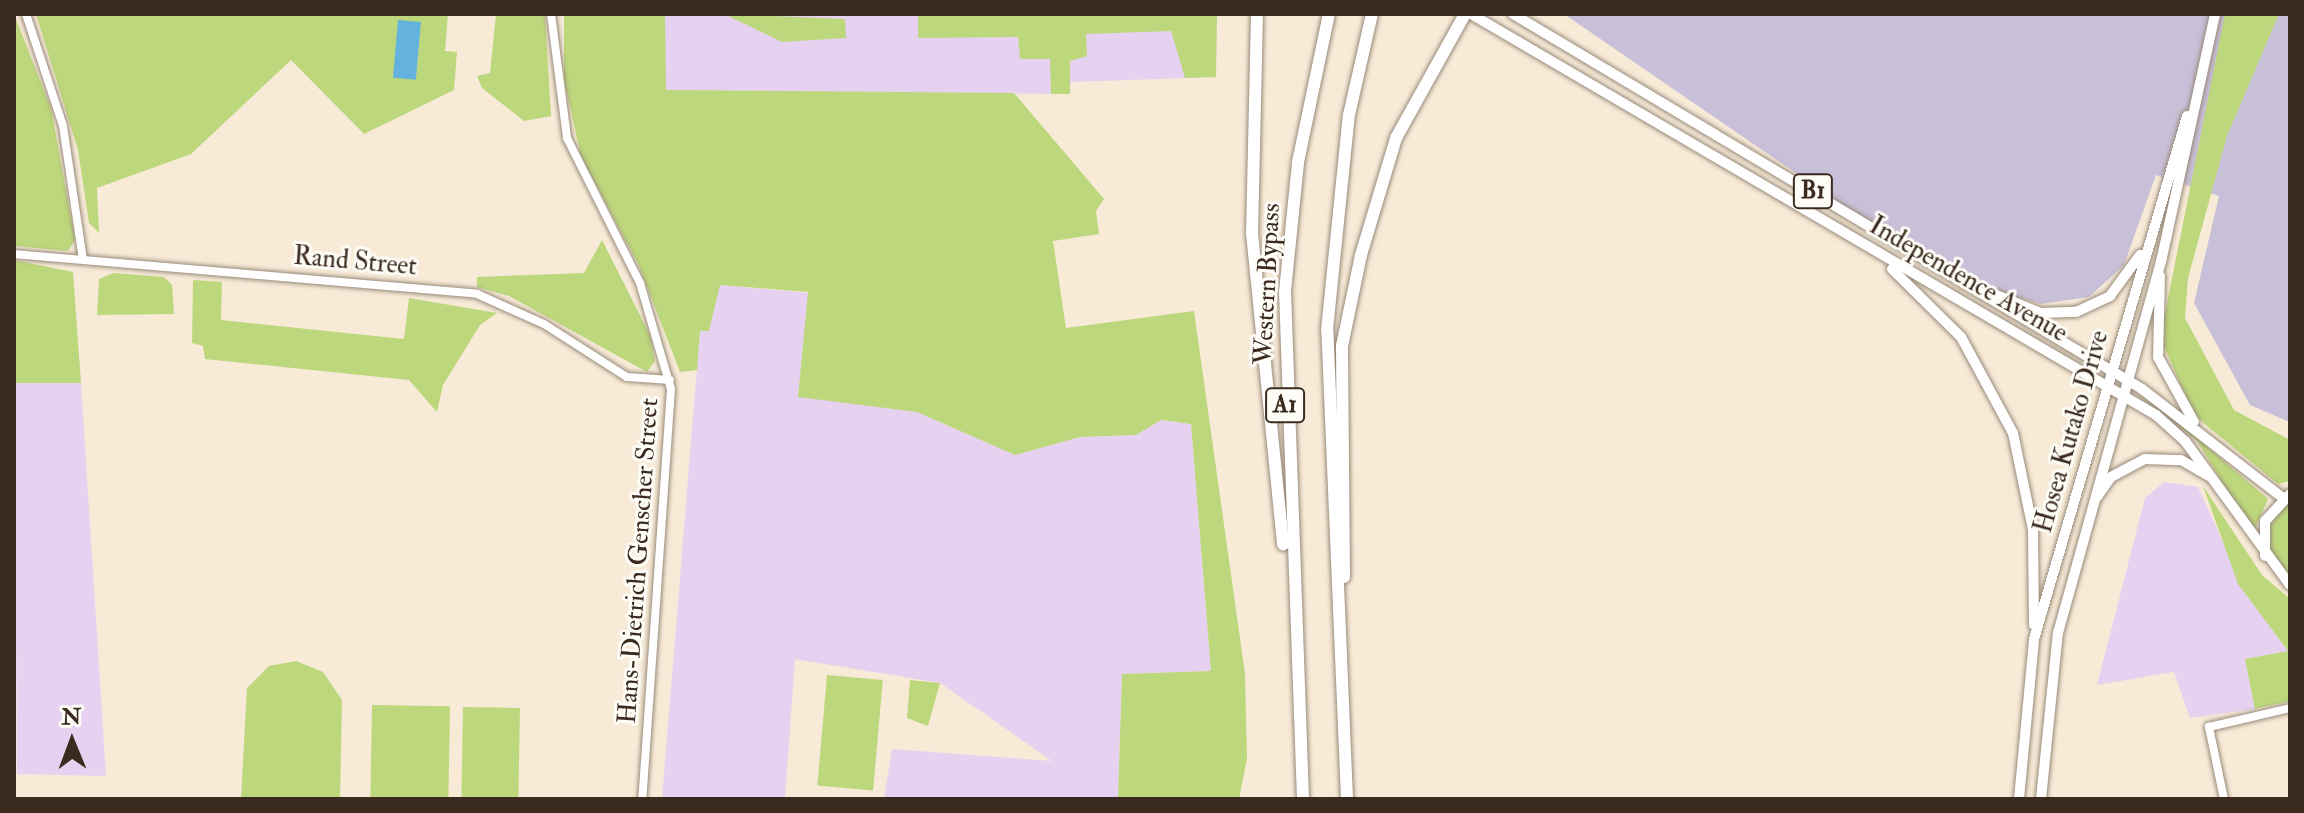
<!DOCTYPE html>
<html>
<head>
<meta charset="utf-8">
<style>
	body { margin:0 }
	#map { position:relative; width:2304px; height:813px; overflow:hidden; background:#f7ead7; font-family:"IM FELL Double Pica",serif }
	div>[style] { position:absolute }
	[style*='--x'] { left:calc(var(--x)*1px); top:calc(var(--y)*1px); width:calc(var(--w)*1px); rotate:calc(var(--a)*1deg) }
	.built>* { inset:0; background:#e6d2f0 }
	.industrial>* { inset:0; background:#c8bfd8 }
	.green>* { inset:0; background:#bdd77c; transform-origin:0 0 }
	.water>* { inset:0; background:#64b2de; transform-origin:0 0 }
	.roads { filter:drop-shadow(0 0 2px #998a7a) drop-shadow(0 0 2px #998a7a) }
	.minor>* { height:8px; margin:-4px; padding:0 4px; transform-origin:4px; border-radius:4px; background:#fff }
	.major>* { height:10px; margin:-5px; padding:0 5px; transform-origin:5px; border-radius:5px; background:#fff }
	.highway>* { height:12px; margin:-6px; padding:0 6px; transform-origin:6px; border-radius:6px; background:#fff }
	span { translate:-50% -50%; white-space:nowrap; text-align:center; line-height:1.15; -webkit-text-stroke:6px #fdfcf7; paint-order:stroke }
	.shield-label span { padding:2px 6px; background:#fdfcf7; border:2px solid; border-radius:6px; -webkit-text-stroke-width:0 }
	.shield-label { font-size:24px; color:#3b2a1e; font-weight:700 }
	.street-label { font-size:26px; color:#3b2a1e }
	.frame { position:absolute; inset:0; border:16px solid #3b2a1e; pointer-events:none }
	.north { position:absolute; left:32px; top:701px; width:80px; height:80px; -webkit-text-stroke:6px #fdfcf7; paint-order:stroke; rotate:359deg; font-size:22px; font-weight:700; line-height:32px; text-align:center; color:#3b2a1e }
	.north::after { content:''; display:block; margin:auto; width:28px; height:36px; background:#3b2a1e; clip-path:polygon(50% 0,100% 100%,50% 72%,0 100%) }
</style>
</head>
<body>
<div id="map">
	<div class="built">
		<i style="clip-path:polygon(665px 14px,1217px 14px,1216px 77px,1071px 82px,1070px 94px,665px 90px)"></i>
		<i style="clip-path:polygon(719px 285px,809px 293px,798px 396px,917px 412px,1015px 455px,1080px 437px,1136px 435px,1161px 420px,1191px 424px,1211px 671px,1122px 674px,1118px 799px,884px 799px,892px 749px,1052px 761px,940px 683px,795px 659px,785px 799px,662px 799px,700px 331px,709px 331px)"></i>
		<i style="clip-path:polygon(14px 383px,81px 383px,106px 776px,17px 774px)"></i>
		<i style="clip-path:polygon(2164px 482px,2198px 487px,2247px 595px,2288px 651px,2245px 659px,2255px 709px,2190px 718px,2174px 672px,2097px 685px,2145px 498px)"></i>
	</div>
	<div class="industrial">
		<i style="clip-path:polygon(1564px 14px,2290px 14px,2290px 422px,2250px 405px,2194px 303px,2219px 196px,2156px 175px,2124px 265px,2089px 297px,2041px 304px,2014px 296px,1962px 279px,1873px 226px)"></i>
	</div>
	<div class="green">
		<i style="clip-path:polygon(14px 14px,51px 108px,75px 240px,68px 251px,14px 246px)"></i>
		<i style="clip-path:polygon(36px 14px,448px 14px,445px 51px,457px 52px,454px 90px,364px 134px,291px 60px,191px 154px,97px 188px,99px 233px,89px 223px,78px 150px)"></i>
		<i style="clip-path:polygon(496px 14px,545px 14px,551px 116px,524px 121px,482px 88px,477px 76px,490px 73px)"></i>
		<i style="clip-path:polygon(564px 14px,665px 14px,666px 90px,1014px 93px,1104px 199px,1096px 211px,1099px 234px,1053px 241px,1066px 328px,1194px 311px,1245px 674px,1247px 759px,1239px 799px,1118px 799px,1122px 674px,1211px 671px,1191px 424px,1161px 420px,1136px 435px,1080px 437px,1015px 455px,917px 412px,798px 397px,808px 292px,720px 285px,709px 331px,700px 331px,697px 370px,680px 372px,639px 266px,581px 156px,564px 80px)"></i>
		<i style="clip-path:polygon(724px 14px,845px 19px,846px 38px,782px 42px)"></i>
		<i style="clip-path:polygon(918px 14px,1217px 14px,1216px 77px,1185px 78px,1171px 31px,1086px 34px,1087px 56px,1070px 61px,1070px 94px,1051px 94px,1050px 59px,1020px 59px,1018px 37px,918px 38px)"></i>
		<i style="clip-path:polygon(2225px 14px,2279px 14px,2227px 136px,2188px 278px,2185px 318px,2234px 410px,2290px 440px,2290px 481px,2278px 484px,2195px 416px,2160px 338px)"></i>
		<i style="clip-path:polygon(602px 240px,650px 335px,655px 361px,647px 372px,509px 296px,477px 287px,477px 277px,584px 273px)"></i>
		<i style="clip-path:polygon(14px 260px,73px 272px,81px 383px,14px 383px)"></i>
		<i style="clip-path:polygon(113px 273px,164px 277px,172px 285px,174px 314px,97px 315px,99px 279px)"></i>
		<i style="clip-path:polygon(193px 280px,222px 282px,221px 320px,404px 339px,409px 298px,497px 313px,480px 325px,443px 385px,437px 412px,409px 380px,205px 359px,203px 346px,192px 343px)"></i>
		<i style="clip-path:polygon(2141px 395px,2141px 393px,2182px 425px,2268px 499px,2253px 533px,2197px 441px)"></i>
		<i style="clip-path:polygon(2203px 486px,2262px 575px,2290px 599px,2290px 701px,2255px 709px,2245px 659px,2288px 651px,2238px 584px)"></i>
		<i style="clip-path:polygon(2290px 499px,2290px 579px,2268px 553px,2267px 529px)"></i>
		<i style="clip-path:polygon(296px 661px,323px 672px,342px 700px,340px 799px,241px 799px,247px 688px,269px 666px)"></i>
		<i style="left:827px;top:675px;width:56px;height:111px;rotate:5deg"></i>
		<i style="clip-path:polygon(910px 680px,940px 683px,928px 726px,907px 718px)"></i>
		<i style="left:372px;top:705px;width:78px;height:94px;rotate:1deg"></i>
		<i style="left:463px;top:707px;width:57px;height:92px;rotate:1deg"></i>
	</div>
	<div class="water">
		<i style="left:398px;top:20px;width:23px;height:58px;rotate:5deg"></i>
	</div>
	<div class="roads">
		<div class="minor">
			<i style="--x:26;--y:14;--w:118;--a:71.7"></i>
			<i style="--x:63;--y:126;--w:135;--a:81.5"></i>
			<i style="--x:551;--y:14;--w:125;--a:82.6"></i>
			<i style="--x:567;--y:138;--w:162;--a:63.3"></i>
			<i style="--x:640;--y:283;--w:110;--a:73.7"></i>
			<i style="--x:671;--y:389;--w:411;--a:94"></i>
			<i style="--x:14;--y:254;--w:465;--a:4.9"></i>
			<i style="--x:477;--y:294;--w:73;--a:24.1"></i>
			<i style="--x:544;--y:324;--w:98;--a:32.6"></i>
			<i style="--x:627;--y:377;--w:43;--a:4"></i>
			<i style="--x:2224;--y:799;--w:74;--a:-101.8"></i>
			<i style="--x:2209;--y:727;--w:83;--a:-13.2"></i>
		</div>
		<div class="major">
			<i style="--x:1471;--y:14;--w:794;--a:30.34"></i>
			<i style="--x:2156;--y:415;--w:39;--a:42"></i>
			<i style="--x:2185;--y:441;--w:178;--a:53.9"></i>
			<i style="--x:1513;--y:14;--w:732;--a:30.8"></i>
			<i style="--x:2142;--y:389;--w:178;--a:37.7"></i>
			<i style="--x:1892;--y:269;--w:97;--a:44.6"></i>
			<i style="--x:1961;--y:337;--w:109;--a:61.6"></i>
			<i style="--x:2013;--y:433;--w:99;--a:78.3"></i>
			<i style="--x:2033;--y:530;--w:95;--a:89.4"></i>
			<i style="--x:2160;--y:276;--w:81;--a:91.4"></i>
			<i style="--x:2158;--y:357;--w:74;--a:61"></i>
			<i style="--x:1996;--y:295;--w:48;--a:21.8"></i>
			<i style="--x:2041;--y:313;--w:35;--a:-2"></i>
			<i style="--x:2076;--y:312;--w:38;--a:-25"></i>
			<i style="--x:2110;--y:296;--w:51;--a:-53.8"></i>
			<i style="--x:2097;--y:497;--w:24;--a:-55"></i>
			<i style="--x:2111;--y:477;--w:38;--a:-28"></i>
			<i style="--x:2145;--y:459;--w:36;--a:2"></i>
			<i style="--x:2181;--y:460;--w:32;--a:30"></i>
			<i style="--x:2265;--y:556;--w:35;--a:-90"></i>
			<i style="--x:2265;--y:521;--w:37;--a:-47"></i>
			<i style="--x:2019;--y:799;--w:161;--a:-84.6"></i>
			<i style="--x:2034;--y:639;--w:545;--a:-73.69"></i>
			<i style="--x:2041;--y:799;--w:167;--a:-84.2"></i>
			<i style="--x:2058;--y:633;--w:385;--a:-74.5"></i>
			<i style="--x:2161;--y:262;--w:254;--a:-77.7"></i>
		</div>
		<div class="highway">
			<i style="--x:1257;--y:14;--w:219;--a:91.3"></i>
			<i style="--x:1252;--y:233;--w:313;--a:84.3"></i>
			<i style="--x:1344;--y:577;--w:231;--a:-90.5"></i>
			<i style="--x:1342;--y:346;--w:93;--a:-78.2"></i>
			<i style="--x:1361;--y:255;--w:122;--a:-73.3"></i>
			<i style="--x:1396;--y:138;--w:142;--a:-60.9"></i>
			<i style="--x:1303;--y:799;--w:508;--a:-92.03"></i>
			<i style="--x:1285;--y:291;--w:130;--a:-84.2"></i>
			<i style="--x:1298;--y:162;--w:151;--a:-78.2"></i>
			<i style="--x:1347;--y:799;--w:469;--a:-92.4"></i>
			<i style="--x:1327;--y:330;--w:216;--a:-84.2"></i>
			<i style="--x:1349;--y:115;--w:104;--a:-77.2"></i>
		</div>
	</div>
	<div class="shield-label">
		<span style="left:1813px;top:191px">B1</span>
		<span style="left:1285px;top:405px">A1</span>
	</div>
	<div class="street-label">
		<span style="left:355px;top:262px;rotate:5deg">Rand Street</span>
		<span style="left:1968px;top:280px;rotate:30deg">Independence Avenue</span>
		<span style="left:1268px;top:284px;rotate:-87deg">Western Bypass</span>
		<span style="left:2072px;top:432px;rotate:-74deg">Hosea Kutako Drive</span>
		<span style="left:639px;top:561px;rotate:-86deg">Hans-Dietrich Genscher Street</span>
	</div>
	<div class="frame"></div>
	<div class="north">N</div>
</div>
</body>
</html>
